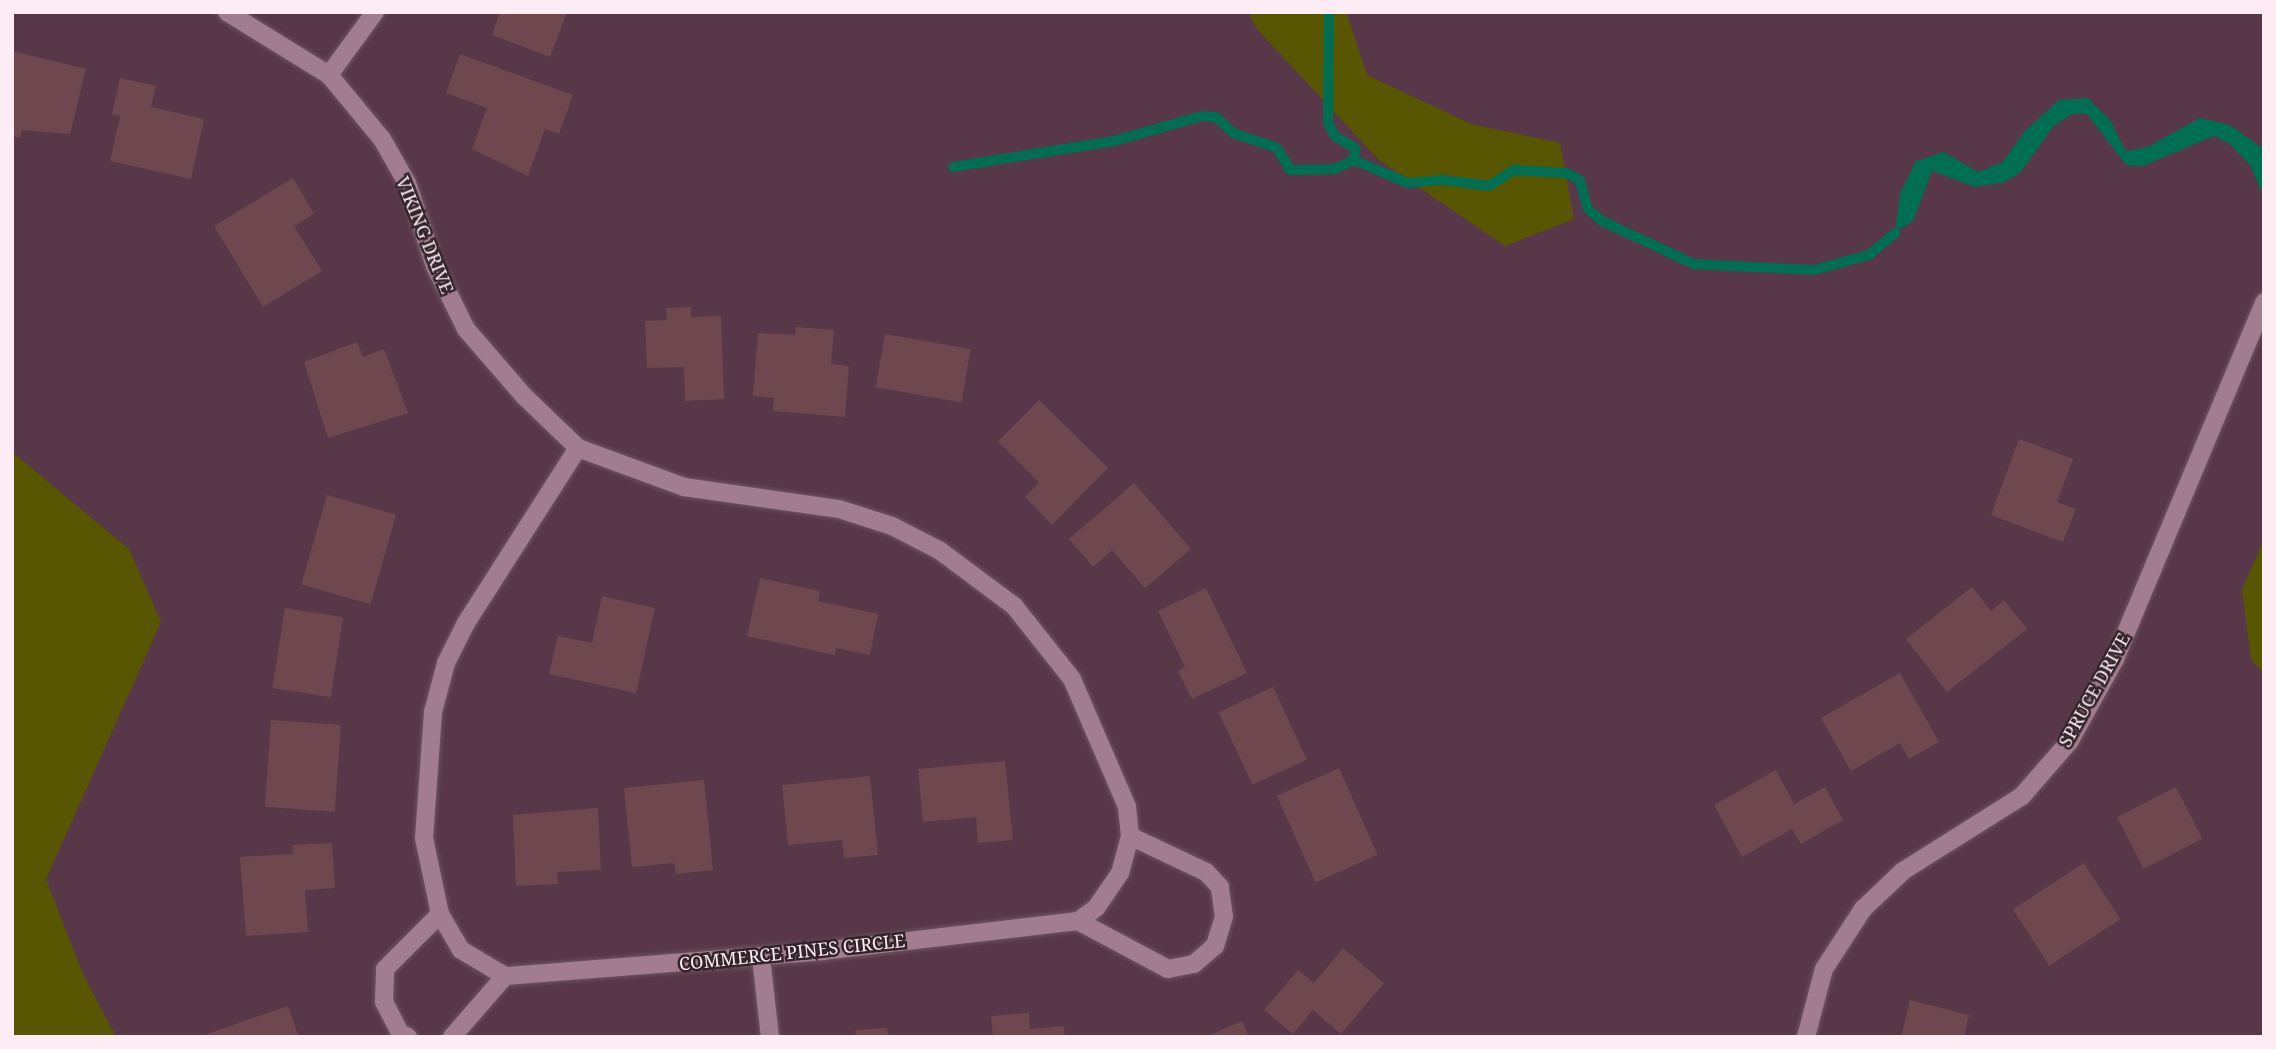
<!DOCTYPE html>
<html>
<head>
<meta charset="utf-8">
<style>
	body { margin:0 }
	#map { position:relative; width:2276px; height:1049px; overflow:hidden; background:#583748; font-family:"Noto Serif",serif }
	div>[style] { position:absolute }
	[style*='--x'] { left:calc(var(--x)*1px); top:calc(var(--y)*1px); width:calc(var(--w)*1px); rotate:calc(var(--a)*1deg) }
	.green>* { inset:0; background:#585600 }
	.water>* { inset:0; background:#006e52 }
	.stream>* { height:10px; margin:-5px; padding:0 5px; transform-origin:5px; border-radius:5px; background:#006e52 }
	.building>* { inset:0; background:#6f484f; transform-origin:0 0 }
	.roads { filter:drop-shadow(0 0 2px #6e5461) drop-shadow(0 0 2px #6e5461) }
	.street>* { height:18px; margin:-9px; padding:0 9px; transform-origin:9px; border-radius:9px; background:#a27c8f }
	span { translate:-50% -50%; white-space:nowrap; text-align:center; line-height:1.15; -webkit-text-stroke:5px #33242b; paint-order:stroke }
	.street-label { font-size:18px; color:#feecf4 }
	.frame { position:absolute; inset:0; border:14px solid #feecf4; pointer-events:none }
</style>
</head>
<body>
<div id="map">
	<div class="green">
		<i style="clip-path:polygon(1249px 12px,1346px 12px,1367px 75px,1471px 124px,1560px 143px,1574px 219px,1505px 246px,1379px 160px,1256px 28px)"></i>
		<i style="clip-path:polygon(12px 452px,129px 549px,161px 622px,46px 879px,83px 974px,116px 1037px,12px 1037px)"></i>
		<i style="clip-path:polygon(2264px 539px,2264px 673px,2251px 660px,2242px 590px)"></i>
	</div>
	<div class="water">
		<i style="clip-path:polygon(2088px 98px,2110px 120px,2126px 151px,2147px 147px,2200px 118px,2230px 125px,2264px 149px,2264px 197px,2250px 165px,2230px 144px,2214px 136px,2143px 166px,2126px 165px,2087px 114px,2072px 114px,2053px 127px,2020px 173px,2002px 183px,1975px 187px,1932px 171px,1913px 221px,1895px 233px,1900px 193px,1916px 161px,1944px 152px,1978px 172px,2003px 162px,2024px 132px,2059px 100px)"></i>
	</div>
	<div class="stream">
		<i style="--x:1329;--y:12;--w:111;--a:90.5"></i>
		<i style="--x:1328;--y:123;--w:15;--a:62"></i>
		<i style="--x:1335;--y:136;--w:23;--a:31"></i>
		<i style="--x:1355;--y:148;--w:12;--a:95"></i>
		<i style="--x:1354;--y:160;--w:59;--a:23.1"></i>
		<i style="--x:1408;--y:183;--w:36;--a:-5"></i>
		<i style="--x:1444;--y:180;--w:45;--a:7.6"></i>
		<i style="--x:1489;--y:186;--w:30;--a:-33"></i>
		<i style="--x:1514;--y:170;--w:52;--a:3.3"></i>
		<i style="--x:1566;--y:173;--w:16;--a:27"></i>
		<i style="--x:1580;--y:180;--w:30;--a:75"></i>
		<i style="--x:1588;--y:209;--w:18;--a:41"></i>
		<i style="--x:1602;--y:221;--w:102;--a:25.1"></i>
		<i style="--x:1694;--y:264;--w:120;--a:2.9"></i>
		<i style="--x:1814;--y:270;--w:57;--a:-15.3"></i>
		<i style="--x:1869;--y:255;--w:34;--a:-40"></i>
		<i style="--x:953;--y:167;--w:163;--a:-9.2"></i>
		<i style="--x:1114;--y:141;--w:91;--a:-15.9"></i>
		<i style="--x:1202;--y:116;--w:14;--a:4"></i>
		<i style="--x:1216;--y:117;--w:23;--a:43"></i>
		<i style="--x:1233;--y:133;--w:46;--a:18.8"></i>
		<i style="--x:1277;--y:148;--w:26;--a:59"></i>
		<i style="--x:1290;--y:170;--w:44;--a:-1.3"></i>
		<i style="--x:1334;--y:169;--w:22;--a:-24"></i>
	</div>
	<div class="building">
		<i style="clip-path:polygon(500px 12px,567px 12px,550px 57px,492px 35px)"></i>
		<i style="clip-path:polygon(12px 51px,86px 69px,70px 134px,22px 130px,20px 138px,12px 136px)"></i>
		<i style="clip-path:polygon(460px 54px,573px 95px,559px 134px,545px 129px,528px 176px,472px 149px,487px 108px,446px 93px)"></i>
		<i style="clip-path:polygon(120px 78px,156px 86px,151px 107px,204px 119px,191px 179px,110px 161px,120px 116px,112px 114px)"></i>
		<i style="clip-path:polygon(293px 178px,314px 214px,294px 226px,322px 271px,263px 307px,214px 226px)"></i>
		<i style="clip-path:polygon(691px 307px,691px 317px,721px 316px,724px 399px,685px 401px,684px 367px,647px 368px,645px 321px,667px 320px,666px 308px)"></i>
		<i style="clip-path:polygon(796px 327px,834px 330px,831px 364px,849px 366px,845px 417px,773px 411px,774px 398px,753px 396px,758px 333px,795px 335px)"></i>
		<i style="left:885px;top:334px;width:87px;height:54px;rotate:10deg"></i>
		<i style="clip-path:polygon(357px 342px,363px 357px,384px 349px,408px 413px,328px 438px,304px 362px)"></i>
		<i style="clip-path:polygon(1039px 400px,1108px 468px,1052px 525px,1025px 497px,1039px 482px,998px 441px)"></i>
		<i style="clip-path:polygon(2019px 439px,2073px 459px,2057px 502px,2076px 509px,2063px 542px,1991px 515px)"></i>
		<i style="clip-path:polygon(1134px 483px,1191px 549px,1145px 588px,1112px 550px,1093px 567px,1069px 539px)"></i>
		<i style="left:327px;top:495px;width:72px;height:93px;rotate:16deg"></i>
		<i style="clip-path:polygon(760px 578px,820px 591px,818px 601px,878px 614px,870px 655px,836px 648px,835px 655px,747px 636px)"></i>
		<i style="clip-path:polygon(1972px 587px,1991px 611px,2004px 600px,2027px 629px,1947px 692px,1906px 639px)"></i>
		<i style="clip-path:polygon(1206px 588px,1247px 673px,1192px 699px,1178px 671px,1185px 667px,1158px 611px)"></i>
		<i style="clip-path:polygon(602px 596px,655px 608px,636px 693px,549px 674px,558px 636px,592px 643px)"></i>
		<i style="left:285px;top:608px;width:59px;height:81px;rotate:9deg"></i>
		<i style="clip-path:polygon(1900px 673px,1939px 742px,1909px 759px,1900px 743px,1851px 771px,1821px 718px)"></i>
		<i style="left:1273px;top:687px;width:80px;height:60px;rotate:65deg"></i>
		<i style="left:271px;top:720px;width:70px;height:87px;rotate:4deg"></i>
		<i style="clip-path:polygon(1005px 761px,1013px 840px,978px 843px,976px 817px,923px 822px,918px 769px)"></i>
		<i style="left:1339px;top:768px;width:95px;height:68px;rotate:66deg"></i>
		<i style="clip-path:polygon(1776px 770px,1794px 804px,1825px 787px,1843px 820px,1801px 844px,1792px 829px,1742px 857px,1714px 805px)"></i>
		<i style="clip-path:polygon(870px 776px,878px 855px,844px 858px,842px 840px,788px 845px,782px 785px)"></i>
		<i style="clip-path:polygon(704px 780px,713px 870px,676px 874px,674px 863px,632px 867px,624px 788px)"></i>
		<i style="left:2176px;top:787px;width:58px;height:66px;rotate:63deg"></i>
		<i style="clip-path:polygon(598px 808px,601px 870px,557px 872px,558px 884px,516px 886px,513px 815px)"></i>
		<i style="clip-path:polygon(332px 843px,335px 888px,305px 890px,308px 932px,246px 936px,240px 857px,293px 854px,292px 845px)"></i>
		<i style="left:2084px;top:863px;width:67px;height:85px;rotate:57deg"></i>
		<i style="clip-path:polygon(1343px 948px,1384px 983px,1341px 1034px,1313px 1010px,1293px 1034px,1264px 1010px,1298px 970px,1314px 983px)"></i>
		<i style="clip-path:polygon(1910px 1000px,1969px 1015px,1964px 1037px,1901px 1037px)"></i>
		<i style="clip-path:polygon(288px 1006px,299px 1037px,208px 1037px,207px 1034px)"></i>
		<i style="clip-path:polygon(1029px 1013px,1030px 1029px,1064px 1026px,1065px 1037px,993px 1037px,991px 1016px)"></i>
		<i style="clip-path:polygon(1242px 1021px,1249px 1037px,1205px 1037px)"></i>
		<i style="clip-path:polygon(887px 1028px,888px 1037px,856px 1037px,855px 1030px)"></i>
	</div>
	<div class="roads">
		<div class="street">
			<i style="--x:227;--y:12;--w:120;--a:31.7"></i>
			<i style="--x:329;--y:75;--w:83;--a:50.4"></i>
			<i style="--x:382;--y:139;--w:51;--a:60.4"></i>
			<i style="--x:407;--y:183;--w:88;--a:71.4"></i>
			<i style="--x:435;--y:266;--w:70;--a:63.8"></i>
			<i style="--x:466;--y:329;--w:89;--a:49.1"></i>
			<i style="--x:524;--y:396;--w:75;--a:43.9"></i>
			<i style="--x:578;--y:448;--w:113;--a:20.2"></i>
			<i style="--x:684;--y:487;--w:157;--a:8.1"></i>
			<i style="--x:839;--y:509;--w:56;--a:17.8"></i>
			<i style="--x:892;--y:526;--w:53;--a:27.1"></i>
			<i style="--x:939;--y:550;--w:94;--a:36.7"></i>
			<i style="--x:1014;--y:606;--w:93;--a:51.5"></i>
			<i style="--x:1072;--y:679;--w:139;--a:66.7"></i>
			<i style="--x:1127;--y:807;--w:29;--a:84"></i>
			<i style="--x:1130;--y:836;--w:38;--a:105"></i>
			<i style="--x:1120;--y:873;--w:42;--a:124.4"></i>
			<i style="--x:1096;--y:908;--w:22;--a:144"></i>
			<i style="--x:1078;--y:921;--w:256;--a:173.3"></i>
			<i style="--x:824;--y:951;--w:320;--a:175.5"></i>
			<i style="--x:505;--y:976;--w:51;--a:-149.4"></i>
			<i style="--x:461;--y:950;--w:42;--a:-120.3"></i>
			<i style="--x:440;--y:914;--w:78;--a:-101.9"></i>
			<i style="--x:424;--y:838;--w:126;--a:-85.9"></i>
			<i style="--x:433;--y:712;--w:51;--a:-75.1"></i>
			<i style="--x:446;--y:663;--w:45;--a:-63.4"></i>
			<i style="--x:466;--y:623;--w:208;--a:-57.4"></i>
			<i style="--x:329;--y:75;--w:78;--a:-53.9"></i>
			<i style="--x:1078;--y:921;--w:102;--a:28.1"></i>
			<i style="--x:1168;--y:969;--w:26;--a:-11"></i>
			<i style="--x:1194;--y:964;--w:28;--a:-41"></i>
			<i style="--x:1215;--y:946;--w:30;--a:-73"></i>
			<i style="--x:1224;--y:917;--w:30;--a:-98"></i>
			<i style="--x:1220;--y:887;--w:21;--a:-133"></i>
			<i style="--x:1206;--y:872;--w:84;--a:-154.7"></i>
			<i style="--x:761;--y:957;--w:81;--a:83.6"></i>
			<i style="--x:408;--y:1037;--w:9;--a:-153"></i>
			<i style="--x:400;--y:1033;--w:35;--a:-117"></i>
			<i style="--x:384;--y:1002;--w:33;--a:-88"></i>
			<i style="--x:385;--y:969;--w:78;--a:-45"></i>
			<i style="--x:452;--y:1037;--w:81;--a:-49"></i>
			<i style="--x:1806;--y:1037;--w:70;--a:-75.2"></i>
			<i style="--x:1824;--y:969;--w:72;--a:-57"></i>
			<i style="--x:1863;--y:909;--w:55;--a:-43.5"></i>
			<i style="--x:1903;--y:871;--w:141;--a:-32.2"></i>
			<i style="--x:2022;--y:796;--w:72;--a:-49"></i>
			<i style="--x:2069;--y:742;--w:95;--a:-61"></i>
			<i style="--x:2115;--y:659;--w:387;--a:-67.3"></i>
		</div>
	</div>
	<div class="street-label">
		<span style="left:425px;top:235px;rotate:68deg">VIKING DRIVE</span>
		<span style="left:2094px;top:690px;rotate:-61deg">SPRUCE DRIVE</span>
		<span style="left:792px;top:952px;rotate:-6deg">COMMERCE PINES CIRCLE</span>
	</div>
	<div class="frame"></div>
</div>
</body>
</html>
